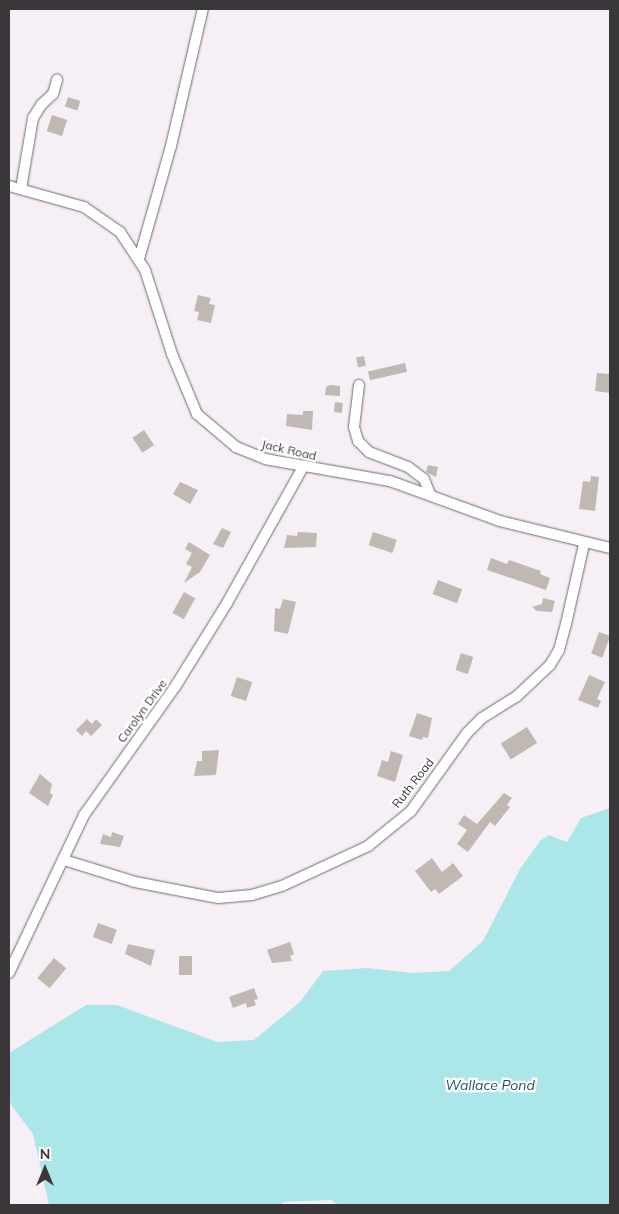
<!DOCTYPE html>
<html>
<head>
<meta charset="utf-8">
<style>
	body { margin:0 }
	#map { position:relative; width:619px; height:1214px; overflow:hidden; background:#f6f0f6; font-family:Mulish,sans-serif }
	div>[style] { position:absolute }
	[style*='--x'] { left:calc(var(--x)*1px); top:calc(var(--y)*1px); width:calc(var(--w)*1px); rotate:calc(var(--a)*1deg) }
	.water>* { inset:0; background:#abe7e9 }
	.building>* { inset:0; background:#bfb8b3; transform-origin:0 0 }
	.roads { filter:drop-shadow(0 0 1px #6e696e) drop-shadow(0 0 1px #6e696e) }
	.minor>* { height:10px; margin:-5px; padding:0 5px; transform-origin:5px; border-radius:5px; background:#fff }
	span { translate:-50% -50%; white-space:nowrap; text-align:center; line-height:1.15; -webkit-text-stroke:4.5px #fff; paint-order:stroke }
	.street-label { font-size:12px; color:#3a373a }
	.water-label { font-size:14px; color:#1f5355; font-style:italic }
	.frame { position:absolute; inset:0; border:10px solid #3a373a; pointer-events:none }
	.north { position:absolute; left:20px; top:1144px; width:50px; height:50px; -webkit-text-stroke:4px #fff; paint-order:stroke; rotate:0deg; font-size:14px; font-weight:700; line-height:20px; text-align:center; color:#3a373a }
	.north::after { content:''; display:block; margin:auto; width:18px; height:22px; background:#3a373a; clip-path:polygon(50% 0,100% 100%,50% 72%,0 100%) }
</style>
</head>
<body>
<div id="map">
	<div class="water">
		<i style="clip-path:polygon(610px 808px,610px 1205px,338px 1205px,331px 1200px,284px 1202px,281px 1205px,49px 1205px,33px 1134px,11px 1105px,9px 1096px,9px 1053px,86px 1005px,117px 1005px,217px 1042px,254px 1040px,300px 1002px,323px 971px,367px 968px,412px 973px,449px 971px,483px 941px,520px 869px,540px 841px,549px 835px,567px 842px,581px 818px)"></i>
	</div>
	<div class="building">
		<i style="left:68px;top:97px;width:13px;height:10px;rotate:18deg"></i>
		<i style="left:52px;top:115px;width:16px;height:17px;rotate:18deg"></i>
		<i style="clip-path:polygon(198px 295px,211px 298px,209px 304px,215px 305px,211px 323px,197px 320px,199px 312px,194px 311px)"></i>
		<i style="left:364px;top:356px;width:10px;height:8px;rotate:79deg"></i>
		<i style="left:405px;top:363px;width:9px;height:38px;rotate:77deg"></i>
		<i style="clip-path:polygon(597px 373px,610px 374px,610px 393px,595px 391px)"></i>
		<i style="clip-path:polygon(330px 385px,340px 386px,340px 396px,325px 395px,326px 387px)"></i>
		<i style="left:335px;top:402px;width:8px;height:10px;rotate:7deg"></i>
		<i style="clip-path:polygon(303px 411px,313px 411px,312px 430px,286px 426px,287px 414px,303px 415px)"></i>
		<i style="left:144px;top:430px;width:18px;height:14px;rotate:56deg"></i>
		<i style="clip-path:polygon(428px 465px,438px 467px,436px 477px,426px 472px)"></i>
		<i style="clip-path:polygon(591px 476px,599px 477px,595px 511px,579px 509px,583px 481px,590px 482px)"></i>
		<i style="clip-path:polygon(180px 482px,198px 490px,190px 504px,173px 494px)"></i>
		<i style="clip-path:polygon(222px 528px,231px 532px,223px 548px,213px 544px)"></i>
		<i style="clip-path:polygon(298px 532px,317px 533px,316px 547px,284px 548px,287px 535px,297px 536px)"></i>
		<i style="left:373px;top:532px;width:25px;height:14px;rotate:18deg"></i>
		<i style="clip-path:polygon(189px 542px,210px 555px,200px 572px,184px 583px,192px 567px,186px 564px,192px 553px,185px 549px)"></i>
		<i style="clip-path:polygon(491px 558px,507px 564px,509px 560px,541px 571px,540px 574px,550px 578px,546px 590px,487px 570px)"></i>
		<i style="left:438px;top:580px;width:26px;height:15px;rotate:21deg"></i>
		<i style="left:184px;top:592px;width:13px;height:24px;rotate:29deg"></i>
		<i style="clip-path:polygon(543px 598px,555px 601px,552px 612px,537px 611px,532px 607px,542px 604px)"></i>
		<i style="clip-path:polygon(283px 599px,296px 602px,288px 634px,274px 631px,275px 608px,280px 609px)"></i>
		<i style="left:599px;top:632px;width:12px;height:23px;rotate:20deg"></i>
		<i style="left:461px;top:653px;width:13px;height:18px;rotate:18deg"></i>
		<i style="clip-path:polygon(589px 675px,605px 682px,597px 699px,601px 701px,598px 708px,578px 700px)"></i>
		<i style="left:237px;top:677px;width:16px;height:20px;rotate:18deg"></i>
		<i style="clip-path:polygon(417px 713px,432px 718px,428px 738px,423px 737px,422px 740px,409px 736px)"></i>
		<i style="clip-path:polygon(87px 719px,92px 724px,96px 719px,102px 725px,91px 736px,86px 731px,82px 736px,76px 730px)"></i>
		<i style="left:527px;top:727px;width:19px;height:31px;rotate:58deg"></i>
		<i style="clip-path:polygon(219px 750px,216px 775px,194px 776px,197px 761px,202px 761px,202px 751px)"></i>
		<i style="clip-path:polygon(391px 751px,403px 755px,395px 782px,377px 776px,382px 760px,388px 762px)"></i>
		<i style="clip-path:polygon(40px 774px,52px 784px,50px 793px,53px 795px,48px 806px,29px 793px)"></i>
		<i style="clip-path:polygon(504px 793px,512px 798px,507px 805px,510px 807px,495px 826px,490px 822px,468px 852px,457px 844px,467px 830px,458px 824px,464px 815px,477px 824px)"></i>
		<i style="clip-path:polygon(112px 832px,124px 836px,120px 847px,100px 844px,103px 834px,111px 837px)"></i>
		<i style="clip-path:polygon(432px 858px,442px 872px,453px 863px,463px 876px,439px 894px,435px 889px,431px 892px,415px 871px)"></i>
		<i style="left:98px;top:923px;width:20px;height:15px;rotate:20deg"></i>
		<i style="clip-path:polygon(290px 942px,294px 954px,290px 956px,292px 961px,272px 963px,267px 950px)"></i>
		<i style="clip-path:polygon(128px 944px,155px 950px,151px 966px,125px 954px)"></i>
		<i style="left:179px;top:956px;width:13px;height:19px"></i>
		<i style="left:54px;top:958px;width:16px;height:26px;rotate:40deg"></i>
		<i style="clip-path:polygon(254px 988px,258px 999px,254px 1000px,256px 1005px,247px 1008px,246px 1003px,233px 1008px,229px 997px)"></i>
	</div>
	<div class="roads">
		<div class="minor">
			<i style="--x:9;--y:186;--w:78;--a:15.6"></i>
			<i style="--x:84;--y:207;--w:44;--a:34.8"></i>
			<i style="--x:120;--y:232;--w:45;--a:56.7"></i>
			<i style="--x:145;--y:270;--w:88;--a:72.2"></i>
			<i style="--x:172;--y:354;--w:65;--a:67.4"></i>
			<i style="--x:197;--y:414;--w:51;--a:40.2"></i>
			<i style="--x:236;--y:447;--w:31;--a:22"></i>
			<i style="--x:265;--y:459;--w:127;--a:10"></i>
			<i style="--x:390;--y:481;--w:117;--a:20"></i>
			<i style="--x:500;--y:521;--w:113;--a:13.8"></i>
			<i style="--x:21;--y:189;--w:72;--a:-80.4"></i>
			<i style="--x:33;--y:118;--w:15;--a:-58"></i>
			<i style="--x:41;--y:105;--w:16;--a:-43"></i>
			<i style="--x:53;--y:94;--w:15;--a:-74"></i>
			<i style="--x:139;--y:259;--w:117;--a:-74.2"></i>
			<i style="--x:171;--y:146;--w:141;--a:-76.9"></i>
			<i style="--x:359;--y:385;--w:42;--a:96.8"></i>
			<i style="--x:354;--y:427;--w:15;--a:74"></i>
			<i style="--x:358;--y:441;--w:16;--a:45"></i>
			<i style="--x:369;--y:452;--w:42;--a:21"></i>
			<i style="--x:408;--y:467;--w:20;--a:37"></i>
			<i style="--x:424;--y:479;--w:16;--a:68"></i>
			<i style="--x:64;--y:860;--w:74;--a:17.2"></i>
			<i style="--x:135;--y:882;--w:85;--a:10.9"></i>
			<i style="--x:218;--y:898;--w:34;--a:-5"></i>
			<i style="--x:252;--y:895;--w:31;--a:-17"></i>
			<i style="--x:282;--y:886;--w:95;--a:-24.9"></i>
			<i style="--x:368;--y:846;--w:55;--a:-39.1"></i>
			<i style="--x:411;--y:811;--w:96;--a:-54.3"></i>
			<i style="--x:467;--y:733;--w:21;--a:-45"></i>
			<i style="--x:482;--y:718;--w:40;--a:-32"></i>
			<i style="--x:516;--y:697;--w:47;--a:-43.3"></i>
			<i style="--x:550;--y:665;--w:17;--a:-59"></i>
			<i style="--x:559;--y:650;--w:27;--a:-75"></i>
			<i style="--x:566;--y:624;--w:82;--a:-77.3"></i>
			<i style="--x:9;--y:973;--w:175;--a:-64.6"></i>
			<i style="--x:84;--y:815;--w:157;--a:-54.6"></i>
			<i style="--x:175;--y:687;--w:99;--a:-58.2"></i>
			<i style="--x:227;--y:603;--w:156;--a:-60.8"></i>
		</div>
	</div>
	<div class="street-label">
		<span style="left:289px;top:450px;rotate:13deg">Jack Road</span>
		<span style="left:142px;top:711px;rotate:-54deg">Carolyn Drive</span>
		<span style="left:413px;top:783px;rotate:-52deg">Ruth Road</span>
	</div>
	<div class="water-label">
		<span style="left:490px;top:1085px">Wallace Pond</span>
	</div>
	<div class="frame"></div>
	<div class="north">N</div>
</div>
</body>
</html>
